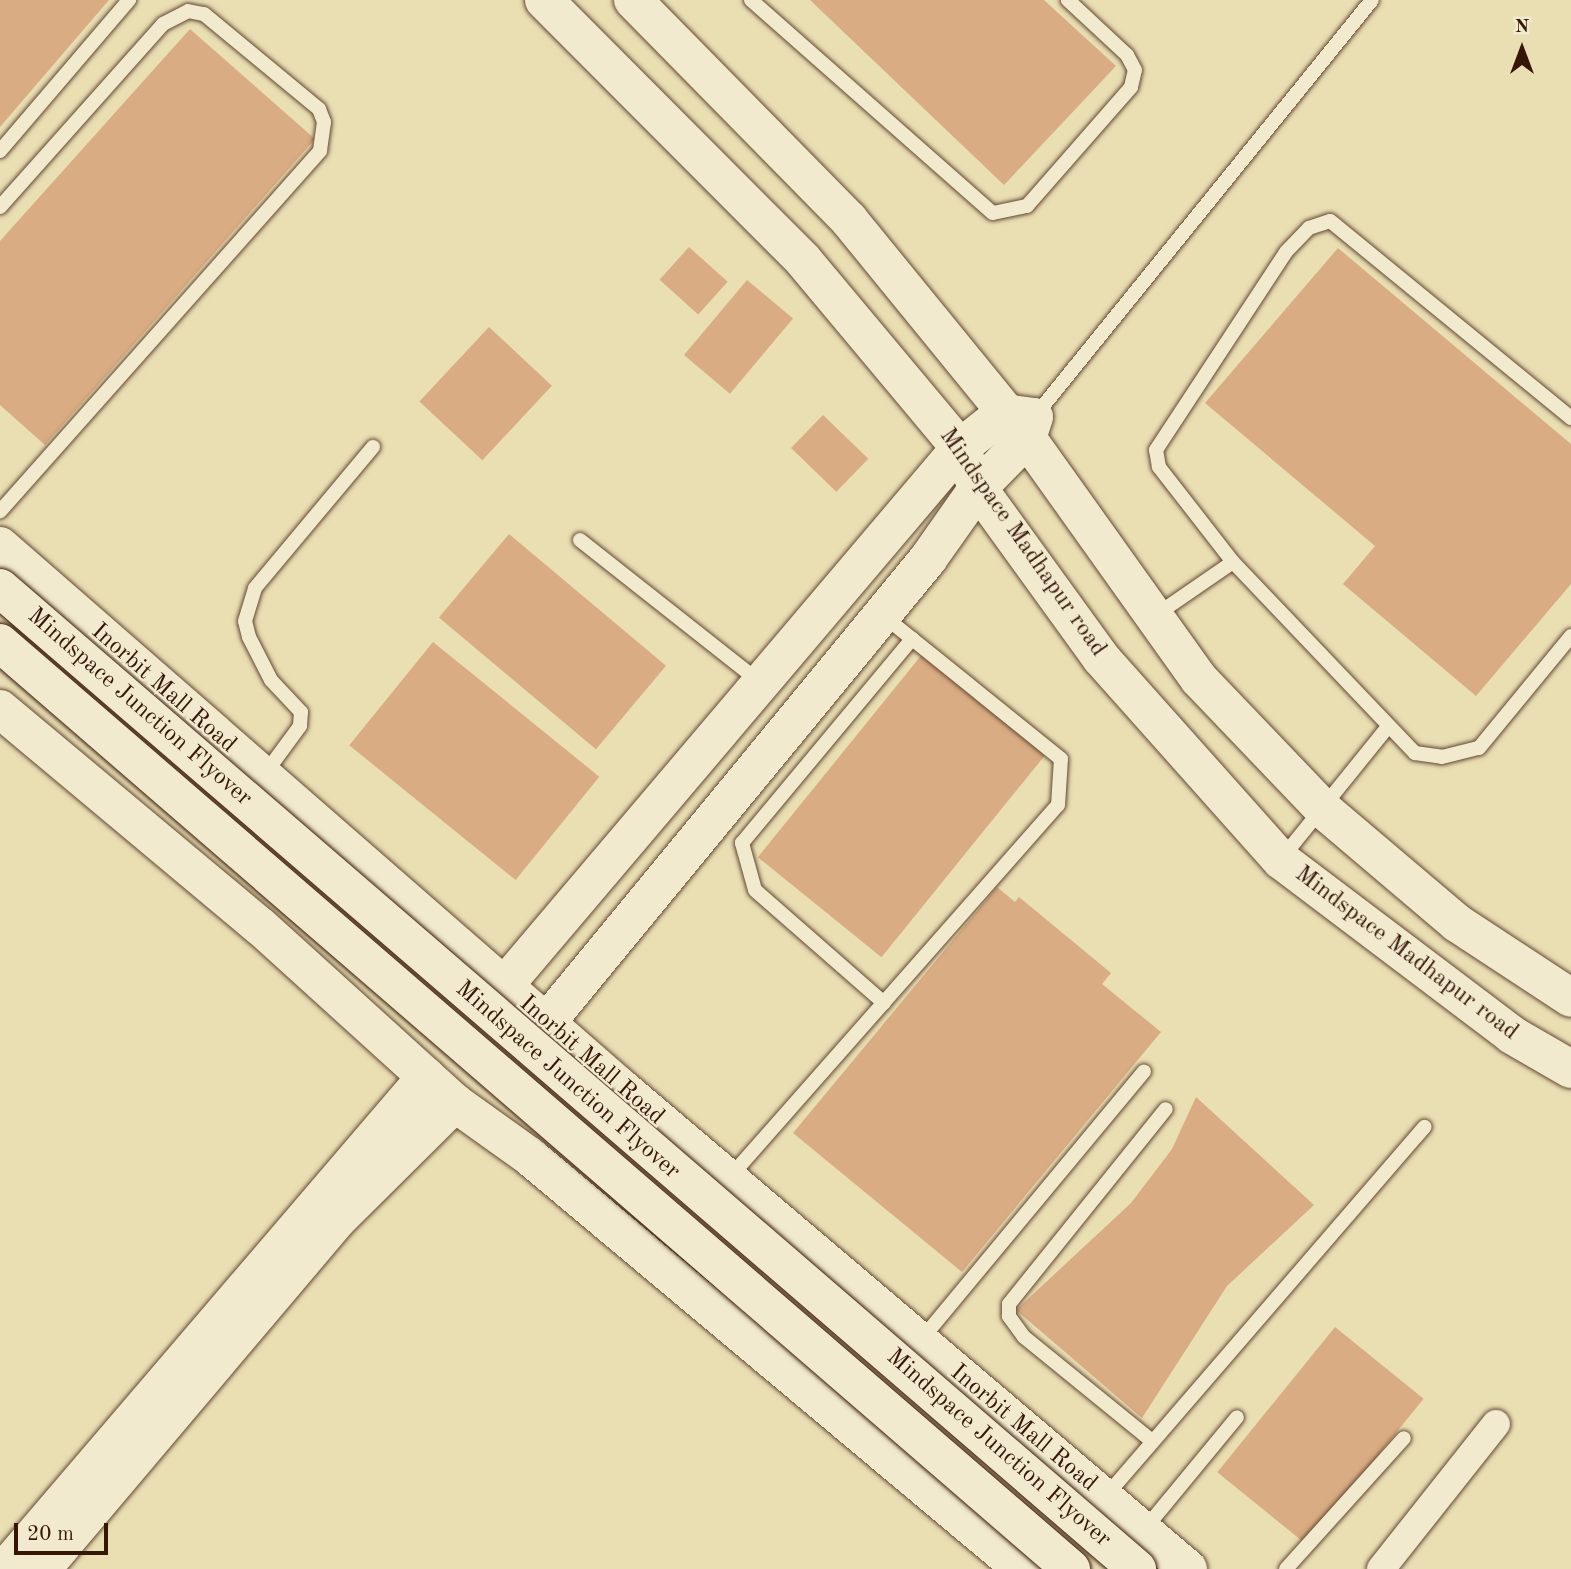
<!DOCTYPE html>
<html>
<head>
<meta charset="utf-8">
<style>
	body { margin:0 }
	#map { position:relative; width:1571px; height:1569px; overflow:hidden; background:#eadeb3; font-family:"Old Standard TT",serif }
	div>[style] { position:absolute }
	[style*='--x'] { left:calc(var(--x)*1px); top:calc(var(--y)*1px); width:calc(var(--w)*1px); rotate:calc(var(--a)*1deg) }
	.building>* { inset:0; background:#daac83; transform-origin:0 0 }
	.roads { filter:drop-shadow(0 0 2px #634832) drop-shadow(0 0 2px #634832) }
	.lane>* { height:14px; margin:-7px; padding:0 7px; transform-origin:7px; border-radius:7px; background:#f1eace }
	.street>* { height:28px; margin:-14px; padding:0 14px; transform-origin:14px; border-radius:14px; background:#f1eace }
	.secondary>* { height:38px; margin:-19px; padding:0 19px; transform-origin:19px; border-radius:19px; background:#f1eace }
	.bridges { filter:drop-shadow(0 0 2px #361607) drop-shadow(0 0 2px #361607) }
	.secondary-bridge>* { height:38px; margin:-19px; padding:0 19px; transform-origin:19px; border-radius:19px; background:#f1eace }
	span { translate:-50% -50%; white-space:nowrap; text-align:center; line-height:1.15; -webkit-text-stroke:5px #f1eace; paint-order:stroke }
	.street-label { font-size:24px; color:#361607 }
	.north { position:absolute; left:1487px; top:14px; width:70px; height:70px; -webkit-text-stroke:5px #f1eace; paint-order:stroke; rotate:0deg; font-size:19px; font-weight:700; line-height:28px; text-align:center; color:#361607 }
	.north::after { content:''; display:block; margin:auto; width:24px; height:32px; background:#361607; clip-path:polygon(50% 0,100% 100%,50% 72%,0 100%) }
	.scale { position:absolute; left:14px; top:1523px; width:94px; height:32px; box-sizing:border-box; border:4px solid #361607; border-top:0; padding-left:9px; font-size:21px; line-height:24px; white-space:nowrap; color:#361607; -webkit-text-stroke:5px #f1eace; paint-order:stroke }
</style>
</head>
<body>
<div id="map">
	<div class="building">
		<i style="clip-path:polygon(0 0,109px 0,0 127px)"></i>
		<i style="clip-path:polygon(810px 0,1044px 0,1116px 66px,1004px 185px)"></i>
		<i style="clip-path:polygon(190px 29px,315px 139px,45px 445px,0 405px,0 241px)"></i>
		<i style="left:689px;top:247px;width:52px;height:44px;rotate:42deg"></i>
		<i style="clip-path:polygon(1338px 248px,1571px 444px,1571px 584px,1476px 696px,1343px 584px,1375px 546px,1205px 403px)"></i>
		<i style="left:747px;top:280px;width:60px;height:98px;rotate:40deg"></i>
		<i style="left:489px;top:327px;width:86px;height:102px;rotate:43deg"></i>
		<i style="left:823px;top:415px;width:63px;height:46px;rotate:44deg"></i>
		<i style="left:509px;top:534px;width:205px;height:109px;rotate:40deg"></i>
		<i style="left:433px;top:642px;width:214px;height:133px;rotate:39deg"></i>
		<i style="left:924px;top:652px;width:159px;height:264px;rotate:39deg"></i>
		<i style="clip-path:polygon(997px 887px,1015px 902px,1019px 897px,1111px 973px,1102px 984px,1161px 1032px,962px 1272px,793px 1133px)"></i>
		<i style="clip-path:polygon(1196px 1097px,1314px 1205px,1227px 1286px,1142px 1418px,1016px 1310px,1131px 1203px,1172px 1149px)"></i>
		<i style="left:1335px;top:1327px;width:114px;height:187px;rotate:39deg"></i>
	</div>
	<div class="roads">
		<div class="lane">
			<i style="--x:751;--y:0;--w:322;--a:41.4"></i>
			<i style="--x:993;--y:213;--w:35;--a:-12"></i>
			<i style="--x:1027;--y:206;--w:158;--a:-48.8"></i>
			<i style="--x:1131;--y:87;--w:17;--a:-77"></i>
			<i style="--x:1135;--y:70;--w:17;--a:-118"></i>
			<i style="--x:1127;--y:55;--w:81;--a:-137"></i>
			<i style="--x:0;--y:151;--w:199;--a:-49.5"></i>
			<i style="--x:0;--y:207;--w:245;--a:-48.3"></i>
			<i style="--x:163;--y:24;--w:28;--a:-27"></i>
			<i style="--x:188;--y:11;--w:16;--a:11"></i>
			<i style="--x:204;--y:14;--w:149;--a:39.6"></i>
			<i style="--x:319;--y:109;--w:14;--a:69"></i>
			<i style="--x:324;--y:122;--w:29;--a:98"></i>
			<i style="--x:320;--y:151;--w:482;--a:131.6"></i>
			<i style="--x:1035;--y:416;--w:535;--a:-50.99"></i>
			<i style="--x:1571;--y:418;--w:311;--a:-140.7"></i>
			<i style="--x:1330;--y:221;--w:22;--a:162"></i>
			<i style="--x:1309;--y:228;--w:33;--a:134"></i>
			<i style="--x:1286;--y:252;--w:237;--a:123.3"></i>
			<i style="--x:1156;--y:450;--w:17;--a:80"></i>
			<i style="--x:1159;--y:467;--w:120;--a:52.1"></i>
			<i style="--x:1233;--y:562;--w:264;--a:46.4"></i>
			<i style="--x:1415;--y:753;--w:27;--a:8"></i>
			<i style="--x:1442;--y:757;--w:38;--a:-14"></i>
			<i style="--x:1479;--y:748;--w:145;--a:-50.6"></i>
			<i style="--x:580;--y:540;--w:231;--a:38.3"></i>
			<i style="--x:1156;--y:615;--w:93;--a:-34.5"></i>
			<i style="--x:264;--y:775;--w:61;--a:-53.7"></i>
			<i style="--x:300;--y:726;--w:14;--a:-86"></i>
			<i style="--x:301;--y:712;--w:44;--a:-133.2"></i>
			<i style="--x:271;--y:680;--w:48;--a:-117.1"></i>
			<i style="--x:249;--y:637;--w:16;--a:-104"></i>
			<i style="--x:245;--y:621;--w:34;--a:-73"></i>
			<i style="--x:255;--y:588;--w:184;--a:-50.1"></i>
			<i style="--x:1282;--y:858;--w:167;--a:-51.1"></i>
			<i style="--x:884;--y:1003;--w:171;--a:-138.8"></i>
			<i style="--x:755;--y:890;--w:49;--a:-105.5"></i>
			<i style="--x:742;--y:843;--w:266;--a:-50.2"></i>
			<i style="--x:729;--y:1178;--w:497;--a:-48.6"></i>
			<i style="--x:1058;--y:805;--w:46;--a:-86.3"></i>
			<i style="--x:1061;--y:759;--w:228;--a:-141.1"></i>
			<i style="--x:921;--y:1340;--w:349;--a:-50.3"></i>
			<i style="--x:1152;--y:1441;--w:165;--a:-140.9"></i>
			<i style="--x:1024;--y:1337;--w:26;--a:-126"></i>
			<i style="--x:1009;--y:1316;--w:12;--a:-90"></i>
			<i style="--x:1009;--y:1304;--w:250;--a:-51.2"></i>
			<i style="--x:1105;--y:1497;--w:489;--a:-49.2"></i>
			<i style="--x:1144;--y:1530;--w:146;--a:-50.5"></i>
			<i style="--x:1286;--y:1569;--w:176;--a:-48"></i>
		</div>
		<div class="street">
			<i style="--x:1381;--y:1569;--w:185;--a:-51.6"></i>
		</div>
		<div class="secondary">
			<i style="--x:544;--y:0;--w:367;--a:45.1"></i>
			<i style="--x:803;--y:260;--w:245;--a:50.1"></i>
			<i style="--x:960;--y:448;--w:44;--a:65.8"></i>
			<i style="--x:978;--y:488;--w:210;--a:54.1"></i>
			<i style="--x:1101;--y:658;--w:271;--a:48.3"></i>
			<i style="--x:1281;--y:860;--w:290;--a:37.1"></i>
			<i style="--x:1512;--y:1035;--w:68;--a:30"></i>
			<i style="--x:633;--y:0;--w:308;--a:45.5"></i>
			<i style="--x:849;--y:220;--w:281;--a:50.8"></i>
			<i style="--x:1027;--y:438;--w:296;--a:54.5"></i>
			<i style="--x:1199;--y:679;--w:182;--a:46.3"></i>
			<i style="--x:1325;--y:811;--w:173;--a:40.3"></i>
			<i style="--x:1457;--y:923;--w:136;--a:33.3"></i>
			<i style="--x:0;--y:546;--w:823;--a:41.11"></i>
			<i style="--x:620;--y:1087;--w:745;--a:40.32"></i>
			<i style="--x:0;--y:709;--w:340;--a:39.9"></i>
			<i style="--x:261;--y:927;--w:262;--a:42.2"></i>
			<i style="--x:455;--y:1103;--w:91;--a:35.6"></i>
			<i style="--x:529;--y:1156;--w:643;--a:39.95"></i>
			<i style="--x:504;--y:986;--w:705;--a:-49.72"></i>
			<i style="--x:960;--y:448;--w:56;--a:-38.5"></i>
			<i style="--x:1004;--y:413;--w:30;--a:8"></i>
			<i style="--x:1034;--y:417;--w:22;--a:108"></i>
			<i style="--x:1027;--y:438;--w:70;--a:134.4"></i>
			<i style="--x:978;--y:488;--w:87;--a:125.2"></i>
			<i style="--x:928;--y:559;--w:601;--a:129.46"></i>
			<i style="--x:5;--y:1569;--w:648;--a:-49.45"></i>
			<i style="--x:42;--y:1569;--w:458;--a:-49.8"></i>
			<i style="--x:338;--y:1219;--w:165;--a:-44.8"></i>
		</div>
	</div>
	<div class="bridges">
		<div class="secondary-bridge">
			<i style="--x:0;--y:588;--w:1502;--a:40.79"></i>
			<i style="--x:0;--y:643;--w:1416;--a:40.85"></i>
		</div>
	</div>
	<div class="street-label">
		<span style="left:1022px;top:543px;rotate:55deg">Mindspace Madhapur road</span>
		<span style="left:163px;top:689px;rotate:41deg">Inorbit Mall Road</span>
		<span style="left:139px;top:708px;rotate:41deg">Mindspace Junction Flyover</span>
		<span style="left:1406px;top:954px;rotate:37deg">Mindspace Madhapur road</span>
		<span style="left:591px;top:1061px;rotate:41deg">Inorbit Mall Road</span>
		<span style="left:567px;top:1081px;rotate:41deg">Mindspace Junction Flyover</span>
		<span style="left:1023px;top:1429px;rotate:40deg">Inorbit Mall Road</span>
		<span style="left:998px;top:1449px;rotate:41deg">Mindspace Junction Flyover</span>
	</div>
	<div class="north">N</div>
	<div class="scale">20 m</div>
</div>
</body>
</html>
